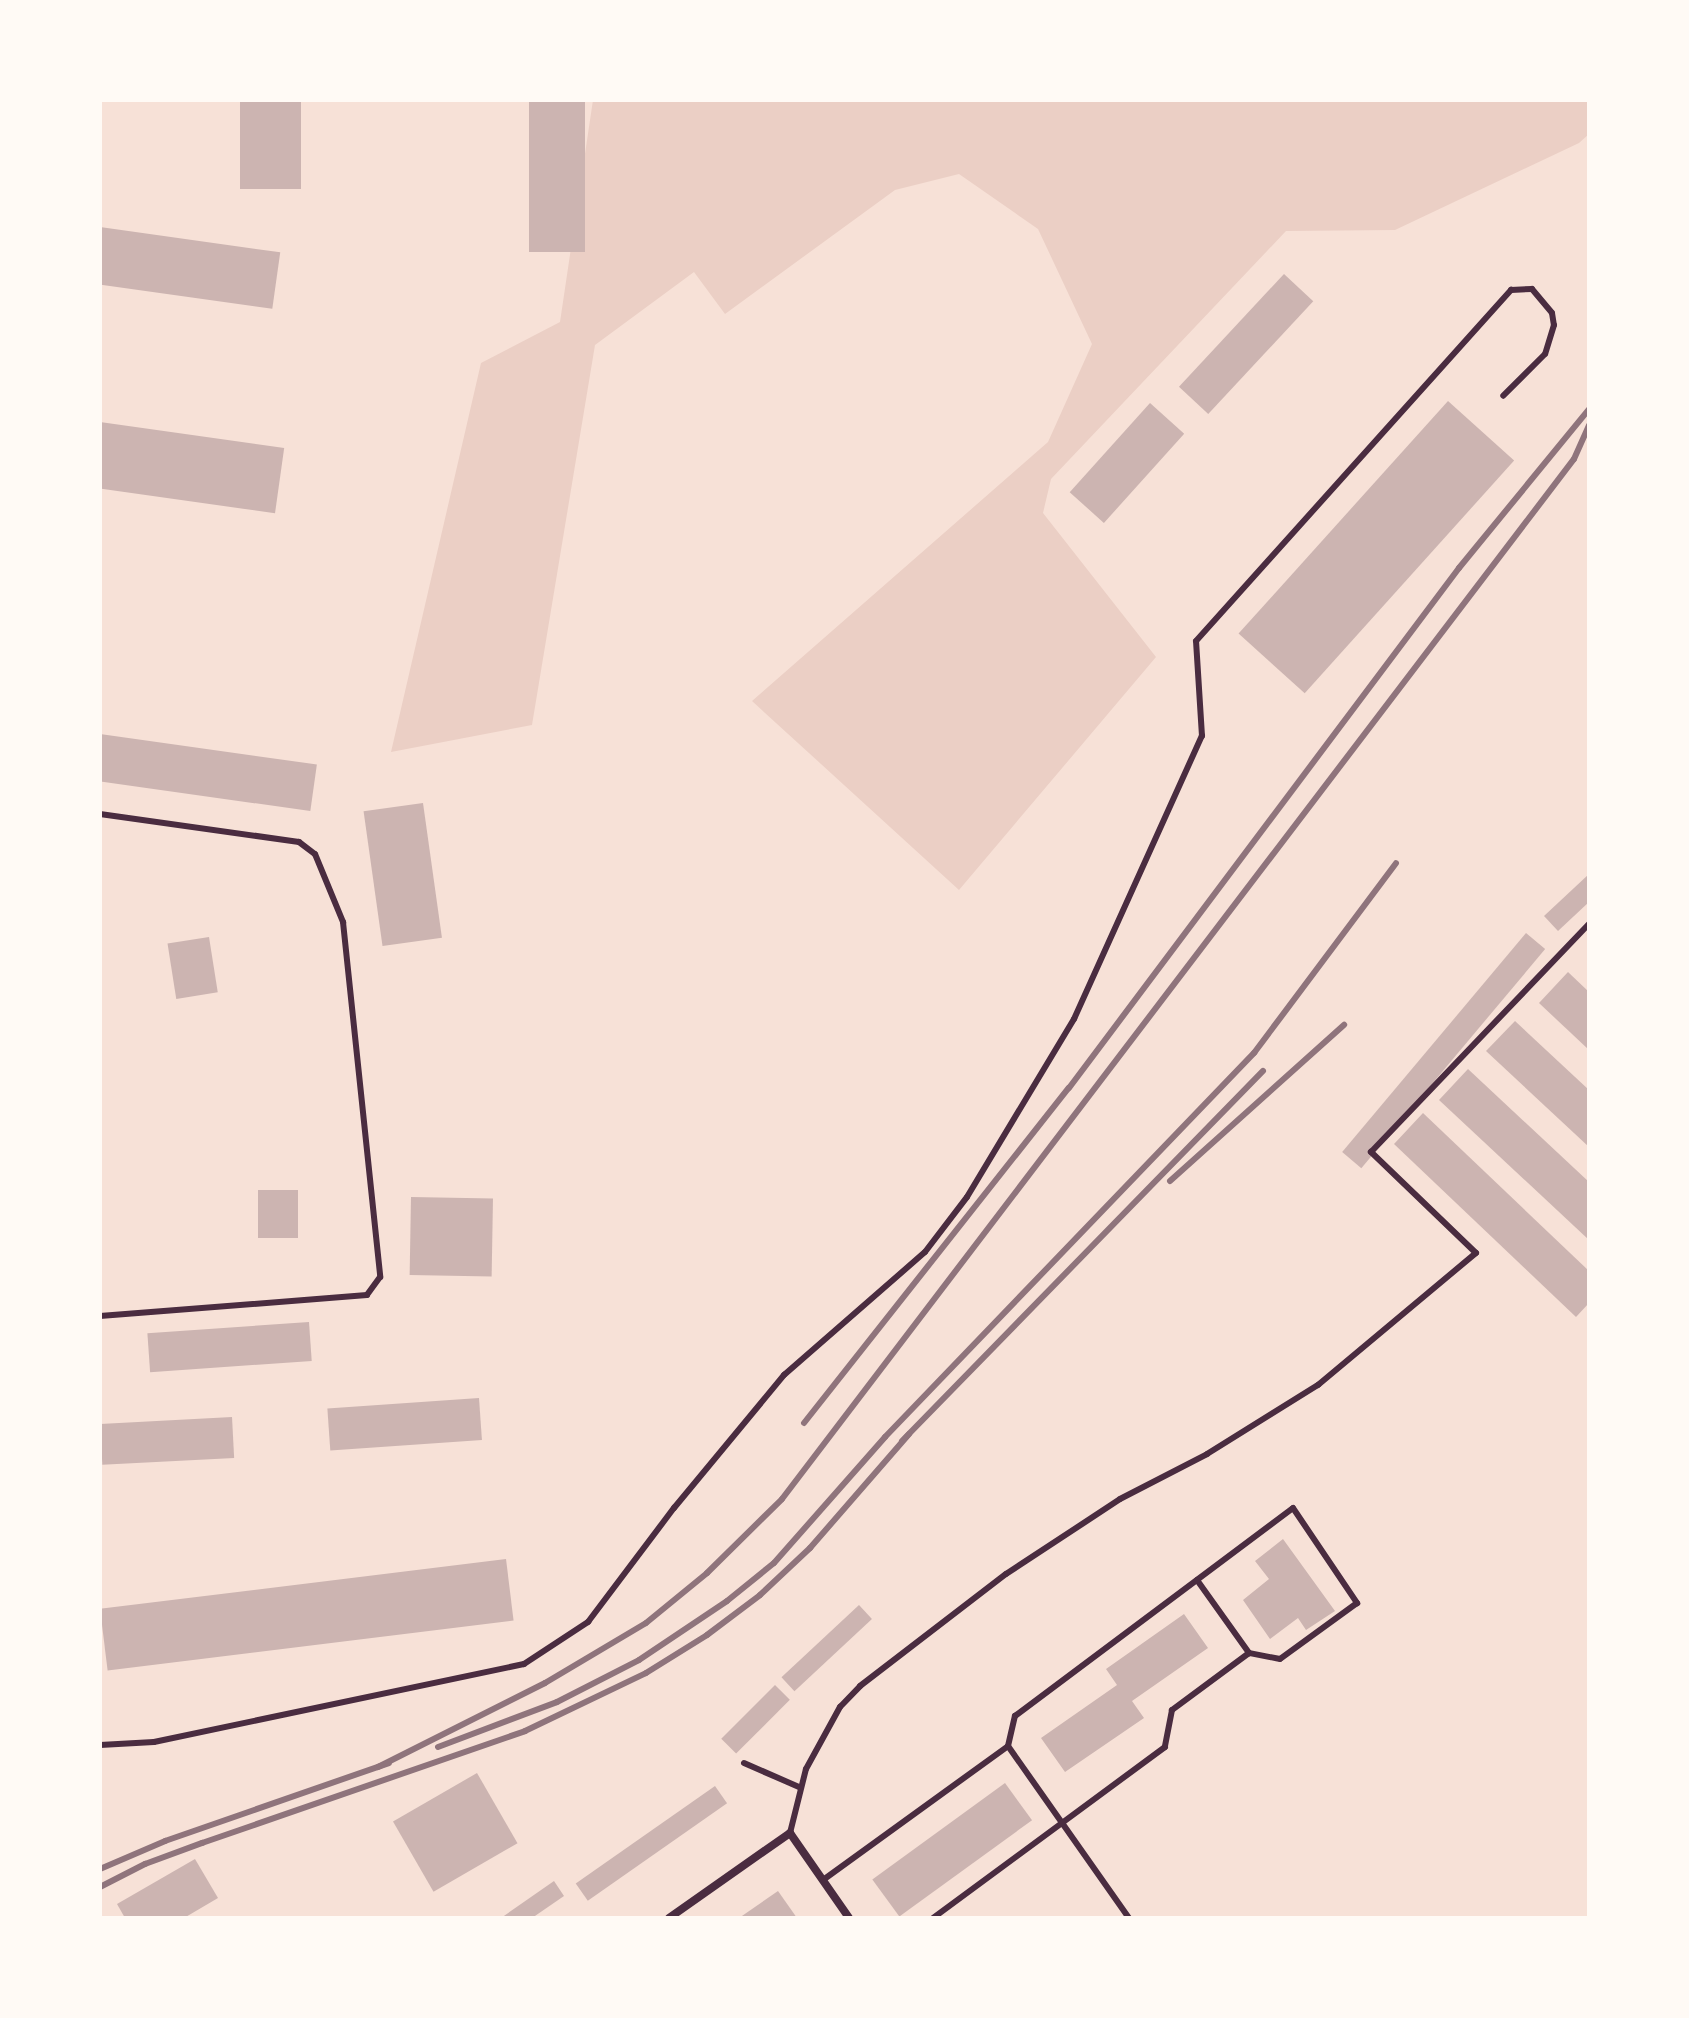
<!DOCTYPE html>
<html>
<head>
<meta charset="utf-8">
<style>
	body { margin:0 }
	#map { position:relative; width:1689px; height:2018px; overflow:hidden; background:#f7e1d7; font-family:"Golos Text",sans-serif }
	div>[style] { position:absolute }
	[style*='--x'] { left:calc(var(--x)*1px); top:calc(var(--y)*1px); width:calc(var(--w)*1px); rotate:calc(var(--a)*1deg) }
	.green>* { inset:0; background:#ebcfc5 }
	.building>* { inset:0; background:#ccb4b1; transform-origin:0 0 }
	.service>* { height:6px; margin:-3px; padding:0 3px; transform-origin:3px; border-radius:3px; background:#4a2c40 }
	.minor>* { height:8px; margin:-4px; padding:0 4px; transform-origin:4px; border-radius:4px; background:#4a2c40 }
	.rail>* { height:6px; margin:-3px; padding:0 3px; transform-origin:3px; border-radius:3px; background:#8f747c }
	span { translate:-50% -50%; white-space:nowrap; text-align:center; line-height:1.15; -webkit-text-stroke:8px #fffaf5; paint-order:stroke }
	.frame { position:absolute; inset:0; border:102px solid #fffaf5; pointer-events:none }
</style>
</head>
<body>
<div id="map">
	<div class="green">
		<i style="clip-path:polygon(593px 100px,1589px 100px,1589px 134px,1579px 143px,1395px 230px,1286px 231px,1051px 479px,1043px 513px,1156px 657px,959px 890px,752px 701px,1048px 442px,1092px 344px,1038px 229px,959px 174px,895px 190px,725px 314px,694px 272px,595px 345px,532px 725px,391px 752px,481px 363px,560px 322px)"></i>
	</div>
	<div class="building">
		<i style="left:240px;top:100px;width:61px;height:89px"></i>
		<i style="left:529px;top:100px;width:56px;height:152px"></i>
		<i style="left:100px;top:227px;width:182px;height:57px;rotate:8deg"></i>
		<i style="left:1284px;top:274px;width:40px;height:154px;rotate:43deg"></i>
		<i style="left:1448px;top:401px;width:89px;height:313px;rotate:42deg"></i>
		<i style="left:1150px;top:403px;width:46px;height:120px;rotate:42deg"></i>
		<i style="left:100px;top:422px;width:186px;height:66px;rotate:8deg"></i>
		<i style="left:100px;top:734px;width:219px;height:47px;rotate:8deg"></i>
		<i style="left:423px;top:803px;width:136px;height:60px;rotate:82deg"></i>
		<i style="clip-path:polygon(1589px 874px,1589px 902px,1558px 931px,1544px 916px)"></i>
		<i style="left:1526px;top:933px;width:25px;height:286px;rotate:40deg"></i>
		<i style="left:209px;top:937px;width:56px;height:42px;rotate:81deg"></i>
		<i style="clip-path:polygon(1568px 972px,1589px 992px,1589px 1050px,1539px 1003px)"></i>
		<i style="clip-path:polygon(1515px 1021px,1589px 1090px,1589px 1147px,1486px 1051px)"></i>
		<i style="clip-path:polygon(1468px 1069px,1589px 1182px,1589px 1240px,1439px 1100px)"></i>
		<i style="clip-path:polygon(1423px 1113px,1589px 1271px,1589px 1303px,1576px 1317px,1394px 1144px)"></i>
		<i style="left:258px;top:1190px;width:40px;height:48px"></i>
		<i style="left:411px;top:1197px;width:82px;height:78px;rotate:1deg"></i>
		<i style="left:309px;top:1322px;width:39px;height:162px;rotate:86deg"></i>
		<i style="left:479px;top:1398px;width:42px;height:152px;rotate:86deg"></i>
		<i style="left:232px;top:1417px;width:41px;height:132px;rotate:87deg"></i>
		<i style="clip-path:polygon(1283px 1539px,1335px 1611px,1306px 1630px,1298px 1618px,1270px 1639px,1243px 1600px,1269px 1579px,1255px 1561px)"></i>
		<i style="left:506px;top:1559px;width:62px;height:409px;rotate:83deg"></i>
		<i style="left:859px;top:1605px;width:19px;height:106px;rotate:47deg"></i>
		<i style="clip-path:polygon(1184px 1614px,1208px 1648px,1132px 1701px,1144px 1718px,1065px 1772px,1041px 1738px,1117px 1685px,1106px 1669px)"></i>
		<i style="left:775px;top:1685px;width:21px;height:76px;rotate:45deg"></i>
		<i style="left:477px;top:1773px;width:81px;height:97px;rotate:60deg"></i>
		<i style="left:1005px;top:1783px;width:46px;height:164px;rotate:54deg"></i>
		<i style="left:715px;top:1786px;width:21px;height:170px;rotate:55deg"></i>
		<i style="clip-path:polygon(195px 1859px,218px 1898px,184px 1918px,125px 1918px,117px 1904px)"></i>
		<i style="clip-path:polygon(554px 1881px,564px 1896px,532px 1918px,501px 1918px)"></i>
		<i style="clip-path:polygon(778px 1891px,797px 1918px,739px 1918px)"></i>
	</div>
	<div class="service">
		<i style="--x:100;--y:814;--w:201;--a:8"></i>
		<i style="--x:299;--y:842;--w:20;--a:37"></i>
		<i style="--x:315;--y:854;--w:74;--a:67.6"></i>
		<i style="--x:343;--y:922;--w:357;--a:84"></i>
		<i style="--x:380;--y:1277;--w:22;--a:126"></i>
		<i style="--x:367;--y:1295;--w:268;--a:175.5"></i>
		<i style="--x:1197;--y:1580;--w:90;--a:54.5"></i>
		<i style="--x:100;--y:1745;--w:54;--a:-3.2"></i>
		<i style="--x:154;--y:1742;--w:378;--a:-11.9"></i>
		<i style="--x:524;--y:1664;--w:77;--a:-33.3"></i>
		<i style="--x:588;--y:1622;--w:143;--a:-53"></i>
		<i style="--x:674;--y:1508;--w:173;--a:-50.4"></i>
		<i style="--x:784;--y:1375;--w:187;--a:-41.1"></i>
		<i style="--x:925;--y:1252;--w:69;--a:-52.6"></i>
		<i style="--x:967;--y:1197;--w:208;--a:-59"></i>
		<i style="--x:1074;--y:1019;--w:311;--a:-65.7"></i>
		<i style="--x:1202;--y:736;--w:95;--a:-93.6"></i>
		<i style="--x:1196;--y:641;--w:472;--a:-48.1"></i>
		<i style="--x:1511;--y:290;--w:21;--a:-3"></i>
		<i style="--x:1532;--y:289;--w:31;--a:50"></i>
		<i style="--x:1552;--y:313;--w:12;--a:81"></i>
		<i style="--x:1554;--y:325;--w:30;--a:107"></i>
		<i style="--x:1545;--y:354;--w:59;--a:135"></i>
		<i style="--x:1008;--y:1746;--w:210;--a:54.9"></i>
		<i style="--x:744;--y:1763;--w:60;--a:23.6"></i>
		<i style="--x:790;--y:1833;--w:66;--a:-76"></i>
		<i style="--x:806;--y:1769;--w:71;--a:-61.3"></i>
		<i style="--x:840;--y:1707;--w:29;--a:-46"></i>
		<i style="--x:860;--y:1686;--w:184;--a:-37.5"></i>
		<i style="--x:1006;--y:1574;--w:136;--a:-33.3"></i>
		<i style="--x:1120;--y:1499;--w:98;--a:-27.3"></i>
		<i style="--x:1207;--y:1454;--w:131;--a:-31.9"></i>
		<i style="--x:1318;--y:1385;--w:206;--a:-39.9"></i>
		<i style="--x:1476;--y:1253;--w:146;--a:-136.1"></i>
		<i style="--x:1371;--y:1152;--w:315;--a:-46.3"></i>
		<i style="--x:823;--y:1880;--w:228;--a:-35.9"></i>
		<i style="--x:1008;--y:1746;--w:31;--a:-77"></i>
		<i style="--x:1015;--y:1716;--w:347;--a:-36.8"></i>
		<i style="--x:1293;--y:1508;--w:115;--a:56"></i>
		<i style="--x:1357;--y:1603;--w:95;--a:144"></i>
		<i style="--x:1280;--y:1659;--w:32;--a:-169"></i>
		<i style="--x:1249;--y:1653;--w:96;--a:143.5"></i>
		<i style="--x:1172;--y:1710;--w:38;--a:101"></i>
		<i style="--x:1165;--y:1747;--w:288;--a:143.6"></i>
	</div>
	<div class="minor">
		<i style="--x:669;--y:1918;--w:148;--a:-35.1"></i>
		<i style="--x:790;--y:1833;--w:103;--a:55.2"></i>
	</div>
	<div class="rail">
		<i style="--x:1170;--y:1181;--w:234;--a:-41.9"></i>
		<i style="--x:804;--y:1423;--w:427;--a:-51.7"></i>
		<i style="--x:1069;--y:1088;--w:650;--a:-53.13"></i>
		<i style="--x:1459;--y:568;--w:205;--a:-50.7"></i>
		<i style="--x:902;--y:1441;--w:517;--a:-45.71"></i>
		<i style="--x:438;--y:1747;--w:127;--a:-20.7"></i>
		<i style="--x:557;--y:1702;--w:92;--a:-27.1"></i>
		<i style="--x:639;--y:1660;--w:106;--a:-33.8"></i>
		<i style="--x:727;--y:1601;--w:60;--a:-39"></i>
		<i style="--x:774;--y:1563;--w:168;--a:-48.6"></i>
		<i style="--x:885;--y:1437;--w:533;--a:-46.14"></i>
		<i style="--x:1254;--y:1053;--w:237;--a:-53.2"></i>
		<i style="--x:378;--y:1767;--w:187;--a:-26.7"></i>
		<i style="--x:545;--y:1683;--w:117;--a:-30.7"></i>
		<i style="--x:646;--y:1623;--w:79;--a:-39.3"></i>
		<i style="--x:707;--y:1573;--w:105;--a:-44.6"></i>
		<i style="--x:782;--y:1499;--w:1307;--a:-52.71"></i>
		<i style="--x:1574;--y:459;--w:37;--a:-66"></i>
		<i style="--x:100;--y:1869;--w:71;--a:-23.3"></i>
		<i style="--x:165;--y:1841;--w:237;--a:-19.2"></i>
		<i style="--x:100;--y:1887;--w:51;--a:-27.1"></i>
		<i style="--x:145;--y:1864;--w:61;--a:-20.2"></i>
		<i style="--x:202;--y:1843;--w:342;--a:-19.1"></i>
		<i style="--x:525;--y:1731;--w:134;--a:-25.6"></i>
		<i style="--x:646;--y:1673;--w:72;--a:-31.9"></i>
		<i style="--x:707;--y:1635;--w:66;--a:-37"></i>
		<i style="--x:760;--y:1595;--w:69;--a:-43.2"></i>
		<i style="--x:810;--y:1548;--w:151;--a:-49"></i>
	</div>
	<div class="frame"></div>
</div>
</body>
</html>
